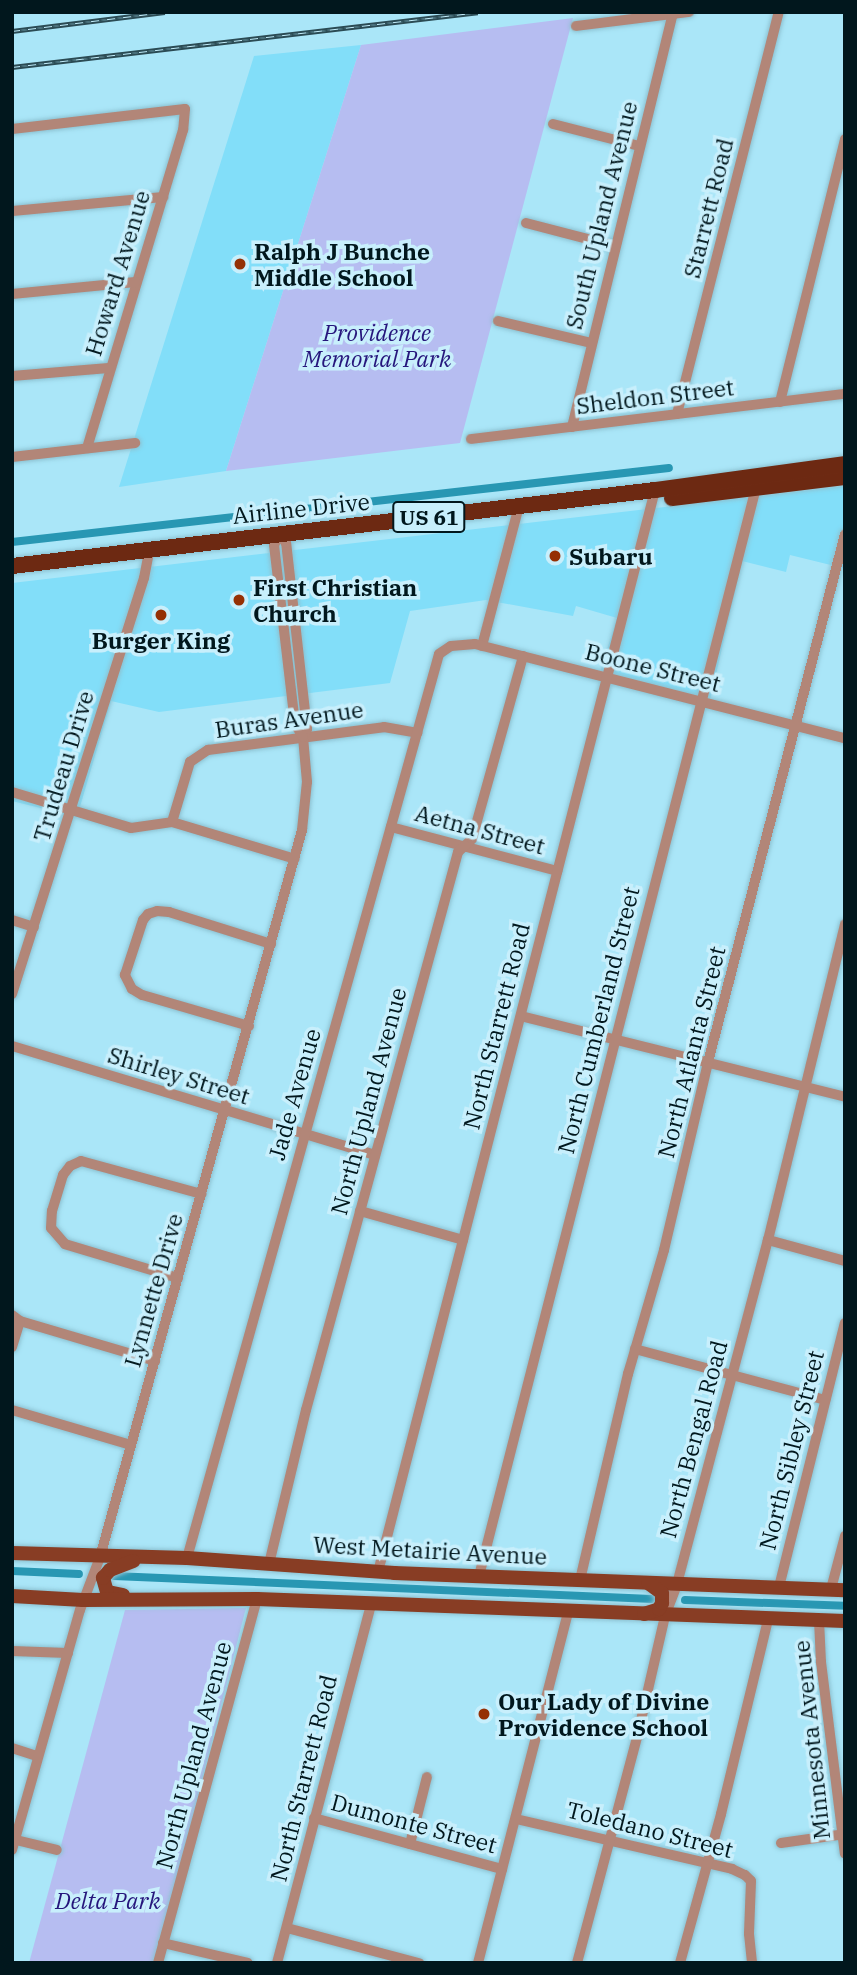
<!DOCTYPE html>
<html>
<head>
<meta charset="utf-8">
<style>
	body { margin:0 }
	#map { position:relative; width:857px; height:1975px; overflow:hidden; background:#aae6f8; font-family:"IBM Plex Serif",serif }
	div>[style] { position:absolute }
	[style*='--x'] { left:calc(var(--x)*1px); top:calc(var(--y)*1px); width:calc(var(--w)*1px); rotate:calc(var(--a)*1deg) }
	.built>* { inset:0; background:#82def9 }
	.green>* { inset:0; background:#b6bdf1 }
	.canal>* { height:8px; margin:-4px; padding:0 4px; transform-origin:4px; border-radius:4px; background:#2897b3 }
	.roads { filter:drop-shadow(0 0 2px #8cc1d1) drop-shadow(0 0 2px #8cc1d1) }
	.minor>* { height:10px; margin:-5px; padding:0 5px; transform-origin:5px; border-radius:5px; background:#b28678 }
	.major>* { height:14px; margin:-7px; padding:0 7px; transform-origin:7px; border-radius:7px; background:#883d24 }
	.highway>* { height:16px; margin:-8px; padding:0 8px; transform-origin:8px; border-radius:8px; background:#6d2912 }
	.rail>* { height:5px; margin-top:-2.5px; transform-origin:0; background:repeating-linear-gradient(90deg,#c8effc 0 8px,#2b4b54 0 16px); box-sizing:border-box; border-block:2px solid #2b4b54 }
	.dots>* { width:19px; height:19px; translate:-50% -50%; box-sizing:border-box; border:4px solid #c8effc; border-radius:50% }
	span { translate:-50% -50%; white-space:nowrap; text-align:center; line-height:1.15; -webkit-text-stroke:7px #c8effc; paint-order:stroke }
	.shield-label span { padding:2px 5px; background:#c8effc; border:2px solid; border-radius:5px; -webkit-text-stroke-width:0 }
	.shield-label { font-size:21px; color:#01171d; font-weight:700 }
	.street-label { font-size:23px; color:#01171d }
	.poi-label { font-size:23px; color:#01171d; font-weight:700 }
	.left { translate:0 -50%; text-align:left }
	.park-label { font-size:23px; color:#26167c; font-style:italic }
	.frame { position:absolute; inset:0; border:14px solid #01171d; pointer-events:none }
</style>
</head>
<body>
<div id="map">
	<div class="built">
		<i style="clip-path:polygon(361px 45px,226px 471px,119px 487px,254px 56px)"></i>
		<i style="clip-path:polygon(845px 486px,843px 568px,790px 555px,786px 572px,742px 561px,708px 709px,598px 679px,617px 618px,576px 606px,573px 616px,486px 600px,410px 611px,390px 683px,159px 712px,111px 701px,77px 817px,12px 801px,12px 583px)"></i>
	</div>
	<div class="green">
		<i style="clip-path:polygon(573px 18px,460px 443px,226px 471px,361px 45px)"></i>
		<i style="clip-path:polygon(246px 1608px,155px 1963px,29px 1963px,125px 1610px)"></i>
	</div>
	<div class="canal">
		<i style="--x:12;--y:542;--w:661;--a:-6.43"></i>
		<i style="--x:12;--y:1571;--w:67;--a:2.6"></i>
		<i style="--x:114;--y:1576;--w:538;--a:2.45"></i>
		<i style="--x:685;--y:1600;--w:160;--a:2.1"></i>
	</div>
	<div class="roads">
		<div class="minor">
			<i style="--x:576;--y:26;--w:114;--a:-7.1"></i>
			<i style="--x:553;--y:124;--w:89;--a:14.3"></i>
			<i style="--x:12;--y:129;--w:174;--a:-6.6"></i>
			<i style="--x:185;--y:109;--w:21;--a:95"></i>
			<i style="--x:183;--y:130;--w:332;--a:106.8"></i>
			<i style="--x:12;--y:211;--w:152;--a:-5.3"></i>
			<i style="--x:526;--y:223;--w:92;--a:14.5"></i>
			<i style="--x:12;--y:294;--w:124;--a:-5.6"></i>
			<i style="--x:498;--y:321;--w:96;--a:13.3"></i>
			<i style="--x:12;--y:376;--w:97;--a:-4.7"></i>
			<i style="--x:780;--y:402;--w:271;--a:-76.1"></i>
			<i style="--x:677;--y:414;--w:415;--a:-75.8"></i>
			<i style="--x:572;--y:427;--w:425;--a:-76.3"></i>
			<i style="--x:471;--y:439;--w:377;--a:-6.9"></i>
			<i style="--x:12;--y:457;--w:124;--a:-6.5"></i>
			<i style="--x:482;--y:646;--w:145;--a:-75.2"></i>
			<i style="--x:12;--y:792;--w:124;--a:16.8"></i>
			<i style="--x:131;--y:828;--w:41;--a:-8.3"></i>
			<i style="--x:172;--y:822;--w:128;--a:16.7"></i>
			<i style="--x:172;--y:822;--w:63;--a:-73.3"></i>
			<i style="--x:190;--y:762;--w:22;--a:-34"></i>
			<i style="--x:208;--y:750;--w:177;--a:-7.4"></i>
			<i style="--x:384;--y:727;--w:34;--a:10"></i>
			<i style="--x:391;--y:827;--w:172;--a:14.8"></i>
			<i style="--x:12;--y:920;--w:23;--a:18"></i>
			<i style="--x:12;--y:994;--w:436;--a:-72.4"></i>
			<i style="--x:144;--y:578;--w:31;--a:-79"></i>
			<i style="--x:521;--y:1016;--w:334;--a:14"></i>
			<i style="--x:249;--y:1026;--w:111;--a:-163.8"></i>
			<i style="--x:142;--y:995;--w:12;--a:-149"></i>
			<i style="--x:132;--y:989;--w:16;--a:-117"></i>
			<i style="--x:125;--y:975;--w:58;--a:-71.9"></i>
			<i style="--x:143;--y:920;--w:8;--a:-50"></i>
			<i style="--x:148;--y:914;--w:9;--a:-18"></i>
			<i style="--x:157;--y:911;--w:12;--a:5"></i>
			<i style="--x:169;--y:912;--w:107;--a:17.4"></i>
			<i style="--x:12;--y:1046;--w:379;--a:16.7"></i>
			<i style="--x:360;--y:1211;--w:107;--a:15.7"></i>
			<i style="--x:768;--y:1240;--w:80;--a:15.3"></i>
			<i style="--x:178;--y:1278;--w:118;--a:-163.3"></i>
			<i style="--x:65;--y:1244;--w:21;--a:-131"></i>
			<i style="--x:51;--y:1228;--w:17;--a:-87"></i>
			<i style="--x:52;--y:1211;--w:38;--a:-73"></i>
			<i style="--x:63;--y:1175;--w:11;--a:-52"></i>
			<i style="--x:70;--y:1166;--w:12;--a:-24"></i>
			<i style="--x:81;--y:1161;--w:125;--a:15.3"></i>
			<i style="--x:12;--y:1315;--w:10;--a:37"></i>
			<i style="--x:20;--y:1321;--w:141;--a:16.5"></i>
			<i style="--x:12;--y:1347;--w:27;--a:-73"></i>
			<i style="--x:635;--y:1349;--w:197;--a:15"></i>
			<i style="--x:12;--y:1410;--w:124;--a:16.4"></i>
			<i style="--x:187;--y:1558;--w:938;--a:-74.42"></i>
			<i style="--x:439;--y:654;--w:14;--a:-34"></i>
			<i style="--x:451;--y:646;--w:24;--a:-5"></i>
			<i style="--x:475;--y:644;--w:382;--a:14.3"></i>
			<i style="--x:269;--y:1564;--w:158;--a:-76.5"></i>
			<i style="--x:306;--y:1410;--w:578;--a:-74.76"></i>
			<i style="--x:458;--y:852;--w:19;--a:-43"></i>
			<i style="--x:472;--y:839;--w:190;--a:-74.4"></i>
			<i style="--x:378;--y:1572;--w:1117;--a:-75.64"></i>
			<i style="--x:479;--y:1576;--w:1127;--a:-75.72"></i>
			<i style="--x:580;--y:1580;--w:212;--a:-76.9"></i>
			<i style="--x:628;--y:1374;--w:129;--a:-73.8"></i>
			<i style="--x:664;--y:1250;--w:193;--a:-76.8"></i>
			<i style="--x:708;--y:1062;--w:545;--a:-75.45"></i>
			<i style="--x:779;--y:1587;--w:272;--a:-76"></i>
			<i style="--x:831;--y:1589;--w:55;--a:-75.2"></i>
			<i style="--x:819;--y:1620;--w:42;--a:87.3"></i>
			<i style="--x:821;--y:1662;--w:193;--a:82.9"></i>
			<i style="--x:12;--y:1651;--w:56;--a:2"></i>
			<i style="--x:12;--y:1748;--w:26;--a:18"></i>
			<i style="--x:314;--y:1818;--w:195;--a:15.2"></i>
			<i style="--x:516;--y:1819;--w:222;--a:13"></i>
			<i style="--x:732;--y:1869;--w:14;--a:25"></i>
			<i style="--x:745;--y:1875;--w:8;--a:45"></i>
			<i style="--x:751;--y:1881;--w:53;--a:92.2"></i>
			<i style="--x:749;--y:1934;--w:29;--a:84"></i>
			<i style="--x:12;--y:1839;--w:46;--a:13.7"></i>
			<i style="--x:781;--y:1843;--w:65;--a:-8"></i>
			<i style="--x:410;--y:1844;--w:69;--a:-75.8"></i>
			<i style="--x:12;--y:1850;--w:249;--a:-74.2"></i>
			<i style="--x:80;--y:1610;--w:57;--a:-69.3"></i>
			<i style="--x:100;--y:1557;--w:755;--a:-74.47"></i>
			<i style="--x:302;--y:830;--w:48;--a:-84.1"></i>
			<i style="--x:307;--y:782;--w:45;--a:-95.1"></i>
			<i style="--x:303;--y:737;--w:9;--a:-63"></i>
			<i style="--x:307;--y:729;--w:187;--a:-96.4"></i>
			<i style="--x:286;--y:543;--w:11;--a:-128"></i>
			<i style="--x:279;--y:534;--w:12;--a:114"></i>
			<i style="--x:274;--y:545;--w:180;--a:83.3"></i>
			<i style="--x:295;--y:724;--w:15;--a:58"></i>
			<i style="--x:287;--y:1928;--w:137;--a:14.9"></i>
			<i style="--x:163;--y:1943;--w:87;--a:13.2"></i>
			<i style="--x:158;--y:1963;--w:377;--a:-74.8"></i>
			<i style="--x:277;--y:1963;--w:371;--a:-75.3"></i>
			<i style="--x:478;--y:1963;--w:361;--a:-75.6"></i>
			<i style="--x:577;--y:1963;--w:238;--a:-75.1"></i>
			<i style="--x:638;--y:1733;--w:120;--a:-77"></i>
			<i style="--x:665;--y:1616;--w:34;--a:-69"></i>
			<i style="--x:677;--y:1584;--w:356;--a:-75.2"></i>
			<i style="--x:768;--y:1240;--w:325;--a:-76.3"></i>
			<i style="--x:680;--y:1963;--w:155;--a:-74.6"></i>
			<i style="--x:721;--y:1814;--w:201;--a:-76.4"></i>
		</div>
		<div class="major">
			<i style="--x:12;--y:1553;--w:175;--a:1.6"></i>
			<i style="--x:187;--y:1558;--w:208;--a:4.1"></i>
			<i style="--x:394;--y:1573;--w:451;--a:2.2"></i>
			<i style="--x:123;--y:1595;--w:16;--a:-169"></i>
			<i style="--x:107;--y:1592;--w:15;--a:-106"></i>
			<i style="--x:103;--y:1578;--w:11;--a:-49"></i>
			<i style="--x:110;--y:1570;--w:25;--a:-21"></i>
			<i style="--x:12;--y:1596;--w:71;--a:3.2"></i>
			<i style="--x:83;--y:1600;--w:174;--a:-0.3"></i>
			<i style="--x:257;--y:1599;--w:588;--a:2.14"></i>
			<i style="--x:644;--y:1614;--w:16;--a:-18"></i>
			<i style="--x:659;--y:1609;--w:7;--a:-63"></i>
			<i style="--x:662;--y:1603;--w:10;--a:-90"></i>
			<i style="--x:662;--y:1593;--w:17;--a:-144"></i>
		</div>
		<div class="highway">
			<i style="--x:672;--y:498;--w:174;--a:-6.9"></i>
			<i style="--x:12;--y:566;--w:647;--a:-6.74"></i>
			<i style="--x:655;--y:490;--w:192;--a:-7.8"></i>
		</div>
	</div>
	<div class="rail">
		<i style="--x:12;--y:31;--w:154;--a:-7.1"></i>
		<i style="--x:12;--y:67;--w:469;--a:-6.7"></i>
	</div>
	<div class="dots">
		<i style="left:240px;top:264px;background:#953004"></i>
		<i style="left:555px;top:556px;background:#953004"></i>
		<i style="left:239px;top:600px;background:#953004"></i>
		<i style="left:161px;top:615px;background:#953004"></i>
		<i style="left:484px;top:1714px;background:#953004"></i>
	</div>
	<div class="shield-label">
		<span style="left:429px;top:517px">US 61</span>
	</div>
	<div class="street-label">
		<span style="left:708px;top:208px;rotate:-76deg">Starrett Road</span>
		<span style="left:601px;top:215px;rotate:-76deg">South Upland Avenue</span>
		<span style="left:117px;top:273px;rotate:-73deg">Howard Avenue</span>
		<span style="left:655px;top:396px;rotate:-7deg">Sheldon Street</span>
		<span style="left:301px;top:508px;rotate:-6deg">Airline Drive</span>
		<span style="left:653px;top:667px;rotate:14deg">Boone Street</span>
		<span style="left:289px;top:719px;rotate:-8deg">Buras Avenue</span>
		<span style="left:63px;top:766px;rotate:-73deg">Trudeau Drive</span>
		<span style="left:480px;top:829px;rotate:15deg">Aetna Street</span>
		<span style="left:598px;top:1020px;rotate:-76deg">North Cumberland Street</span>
		<span style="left:496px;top:1026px;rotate:-76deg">North Starrett Road</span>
		<span style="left:691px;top:1052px;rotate:-76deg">North Atlanta Street</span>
		<span style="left:179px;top:1075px;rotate:17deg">Shirley Street</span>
		<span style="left:294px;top:1094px;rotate:-74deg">Jade Avenue</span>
		<span style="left:368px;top:1101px;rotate:-75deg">North Upland Avenue</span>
		<span style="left:153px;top:1290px;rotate:-74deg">Lynnette Drive</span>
		<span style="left:693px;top:1439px;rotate:-75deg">North Bengal Road</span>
		<span style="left:791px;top:1450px;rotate:-76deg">North Sibley Street</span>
		<span style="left:430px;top:1550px;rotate:3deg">West Metairie Avenue</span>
		<span style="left:811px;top:1740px;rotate:-96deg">Minnesota Avenue</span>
		<span style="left:193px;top:1755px;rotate:-75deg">North Upland Avenue</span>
		<span style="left:303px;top:1778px;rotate:-76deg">North Starrett Road</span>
		<span style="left:414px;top:1823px;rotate:15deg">Dumonte Street</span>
		<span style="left:650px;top:1829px;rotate:14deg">Toledano Street</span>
	</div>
	<div class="poi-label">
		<span class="left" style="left:254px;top:264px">Ralph J Bunche<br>Middle School</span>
		<span class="left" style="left:569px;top:556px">Subaru</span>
		<span class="left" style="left:253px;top:600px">First Christian<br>Church</span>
		<span style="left:161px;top:640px">Burger King</span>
		<span class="left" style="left:498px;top:1714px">Our Lady of Divine<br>Providence School</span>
	</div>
	<div class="park-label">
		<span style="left:377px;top:345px">Providence<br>Memorial Park</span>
		<span style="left:108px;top:1900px">Delta Park</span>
	</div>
	<div class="frame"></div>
</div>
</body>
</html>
